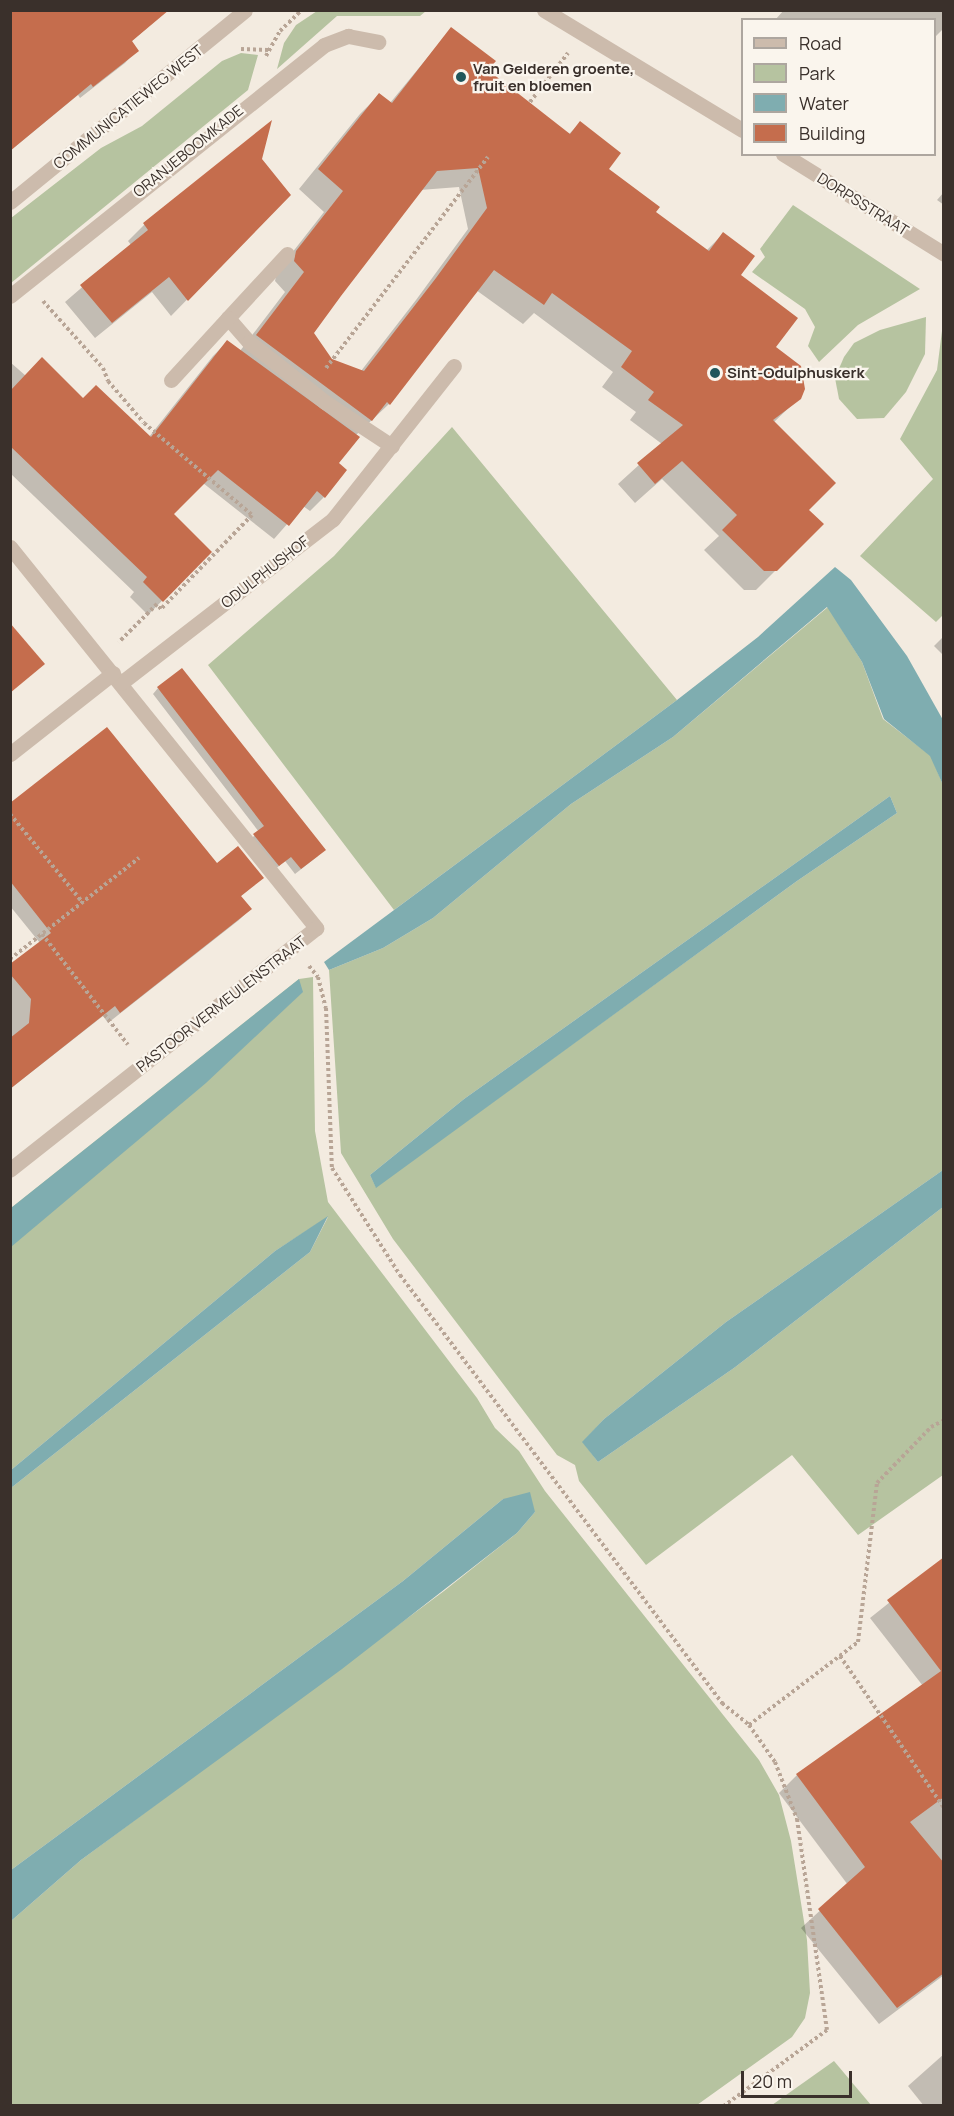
<!DOCTYPE html>
<html>
<head>
<meta charset="utf-8">
<style>
	body { margin:0 }
	#map { position:relative; width:954px; height:2116px; overflow:hidden; background:#f3ebe0; font-family:Manrope,sans-serif }
	div>[style] { position:absolute }
	[style*='--x'] { left:calc(var(--x)*1px); top:calc(var(--y)*1px); width:calc(var(--w)*1px); rotate:calc(var(--a)*1deg) }
	.green>* { inset:0; background:#b6c3a0 }
	.water>* { inset:0; background:#7fadb0 }
	.shadow>* { inset:0; background:#0003 }
	.building>* { inset:0; background:#c56d4d }
	.path>* { height:4px; margin-top:-2px; transform-origin:0; background:repeating-linear-gradient(90deg,#b8a596 0 3px,transparent 0 6px) }
	.minor>* { height:15px; margin:-7.5px; padding:0 7.5px; transform-origin:7.5px; border-radius:7.5px; background:#ccbbac }
	.tertiary>* { height:15px; margin:-7.5px; padding:0 7.5px; transform-origin:7.5px; border-radius:7.5px; background:#ccbbac }
	.dots>* { width:16px; height:16px; translate:-50% -50%; box-sizing:border-box; border:3px solid #faf5ed; border-radius:50% }
	span { translate:-50% -50%; white-space:nowrap; text-align:center; line-height:1.15; -webkit-text-stroke:4.5px #faf5ed; paint-order:stroke }
	.poi-label { font-size:15px; color:#3a302b; font-weight:700 }
	.left { translate:0 -50%; text-align:left }
	.street-label { font-size:15px; color:#3a302b }
	.frame { position:absolute; inset:0; border:12px solid #3a302b; pointer-events:none }
	.legend { position:absolute; left:741px; top:18px; width:195px; height:138px; box-sizing:border-box; background:#faf5ed; border:2px solid #ada69f; margin:0; padding:8px 10px; list-style:none; font-size:18px; color:#3a302b }
	.legend li { display:flex; align-items:center; gap:12px; height:30px }
	.legend b { width:30px; border:2px solid #ada69f }
	.scale { position:absolute; left:741px; top:2071px; width:111px; height:27px; box-sizing:border-box; border:3px solid #3a302b; border-top:0; padding-left:8px; font-size:18px; line-height:21px; white-space:nowrap; color:#3a302b; -webkit-text-stroke:4px #faf5ed; paint-order:stroke }
</style>
</head>
<body>
<div id="map">
	<div class="green">
		<i style="clip-path:polygon(317px 11px,317px 10px,426px 11px,420px 16px,337px 16px,277px 69px,284px 43px,296px 25px)"></i>
		<i style="clip-path:polygon(241px 53px,258px 55px,248px 90px,11px 283px,11px 218px,101px 148px,142px 126px,222px 61px)"></i>
		<i style="clip-path:polygon(793px 205px,920px 289px,858px 325px,819px 362px,808px 346px,815px 327px,805px 309px,752px 272px,765px 257px,760px 249px)"></i>
		<i style="clip-path:polygon(926px 317px,925px 354px,906px 392px,884px 418px,857px 419px,839px 399px,835px 378px,844px 357px,854px 343px,880px 330px)"></i>
		<i style="clip-path:polygon(943px 323px,944px 614px,936px 622px,860px 556px,933px 479px,900px 439px,937px 370px)"></i>
		<i style="clip-path:polygon(452px 427px,677px 700px,394px 910px,208px 665px,334px 556px)"></i>
		<i style="clip-path:polygon(evenodd,828px 607px,862px 662px,883px 719px,931px 756px,943px 785px,943px 1170px,726px 1322px,604px 1419px,583px 1442px,598px 1462px,734px 1368px,943px 1207px,943px 1475px,858px 1535px,792px 1455px,646px 1565px,579px 1481px,575px 1465px,557px 1455px,393px 1239px,341px 1153px,329px 970px,383px 948px,433px 918px,571px 804px,673px 737px,828px 607px,890px 796px,897px 813px,797px 881px,376px 1187px,370px 1175px,464px 1099px,890px 796px)"></i>
		<i style="clip-path:polygon(313px 977px,315px 1131px,328px 1202px,477px 1398px,495px 1428px,519px 1451px,545px 1491px,759px 1760px,779px 1795px,791px 1841px,807px 1940px,810px 1993px,805px 2018px,792px 2037px,697px 2105px,11px 2105px,11px 1921px,81px 1860px,444px 1591px,517px 1533px,535px 1512px,503px 1499px,403px 1581px,11px 1870px,11px 1488px,310px 1252px,328px 1217px,275px 1251px,11px 1470px,11px 1208px,299px 979px)"></i>
		<i style="clip-path:polygon(834px 2061px,871px 2105px,772px 2105px)"></i>
	</div>
	<div class="water">
		<i style="clip-path:polygon(835px 567px,851px 580px,907px 656px,943px 720px,943px 785px,930px 756px,884px 719px,862px 662px,827px 607px,673px 737px,571px 804px,433px 918px,383px 948px,329px 970px,324px 962px,677px 700px,758px 637px)"></i>
		<i style="clip-path:polygon(890px 796px,897px 813px,797px 881px,376px 1188px,370px 1175px,464px 1099px)"></i>
		<i style="clip-path:polygon(299px 979px,303px 992px,206px 1083px,11px 1247px,11px 1208px)"></i>
		<i style="clip-path:polygon(943px 1170px,943px 1207px,734px 1368px,598px 1462px,582px 1442px,604px 1419px,726px 1322px)"></i>
		<i style="clip-path:polygon(328px 1216px,310px 1252px,11px 1488px,11px 1470px,275px 1251px)"></i>
		<i style="clip-path:polygon(530px 1492px,535px 1512px,517px 1533px,342px 1669px,81px 1860px,11px 1921px,11px 1870px,403px 1581px,503px 1499px)"></i>
	</div>
	<div class="shadow">
		<i style="clip-path:polygon(10px 10px,165px 12px,131px 42px,137px 50px,125px 63px,80px 98px,78px 95px,10px 151px)"></i>
		<i style="clip-path:polygon(784px 10px,944px 10px,944px 28px,934px 38px,934px 20px,775px 20px)"></i>
		<i style="clip-path:polygon(evenodd,451px 29px,486px 70px,569px 134px,580px 123px,607px 170px,654px 213px,706px 251px,723px 234px,739px 275px,799px 398px,773px 423px,807px 510px,822px 524px,756px 590px,744px 590px,704px 550px,719px 536px,662px 479px,635px 503px,618px 484px,662px 444px,630px 420px,636px 412px,602px 387px,613px 372px,534px 313px,523px 324px,476px 290px,389px 404px,356px 435px,337px 463px,324px 497px,310px 511px,303px 506px,274px 539px,203px 483px,172px 514px,210px 552px,148px 615px,130px 597px,134px 592px,10px 473px,10px 362px,26px 376px,83px 400px,149px 437px,213px 356px,227px 342px,240px 351px,285px 292px,275px 281px,277px 272px,324px 212px,299px 189px,360px 114px,379px 95px,390px 103px,451px 29px,459px 187px,468px 229px,416px 300px,361px 371px,331px 361px,312px 333px,420px 190px,459px 187px)"></i>
		<i style="clip-path:polygon(269px 124px,260px 160px,289px 195px,171px 316px,152px 292px,95px 338px,65px 302px,131px 245px,128px 241px,144px 225px)"></i>
		<i style="clip-path:polygon(944px 192px,944px 205px,937px 200px)"></i>
		<i style="clip-path:polygon(944px 636px,944px 656px,934px 646px)"></i>
		<i style="clip-path:polygon(158px 688px,318px 856px,295px 874px,285px 861px,273px 871px,248px 841px,259px 832px,153px 694px)"></i>
		<i style="clip-path:polygon(10px 805px,262px 878px,240px 897px,250px 909px,239px 920px,108px 1023px,103px 1016px,10px 1089px,10px 966px,40px 943px,10px 906px)"></i>
		<i style="clip-path:polygon(944px 1559px,944px 1975px,879px 2024px,801px 1928px,848px 1885px,779px 1793px,797px 1775px,923px 1686px,870px 1618px)"></i>
		<i style="clip-path:polygon(944px 2054px,944px 2106px,924px 2106px,908px 2086px)"></i>
	</div>
	<div class="building">
		<i style="clip-path:polygon(10px 10px,169px 10px,132px 41px,139px 51px,93px 87px,91px 84px,10px 151px)"></i>
		<i style="clip-path:polygon(evenodd,451px 27px,496px 61px,488px 70px,570px 134px,580px 121px,621px 153px,609px 169px,660px 207px,656px 212px,709px 251px,723px 232px,755px 256px,741px 275px,798px 318px,776px 347px,801px 366px,805px 389px,801px 399px,773px 420px,836px 483px,809px 510px,824px 524px,777px 571px,764px 571px,722px 530px,737px 515px,682px 461px,655px 484px,637px 463px,683px 425px,648px 400px,654px 392px,621px 367px,632px 351px,552px 293px,544px 305px,494px 270px,390px 405px,387px 402px,372px 421px,256px 335px,304px 272px,294px 261px,296px 251px,343px 191px,318px 169px,379px 93px,392px 103px,451px 27px,478px 168px,487px 208px,436px 278px,364px 371px,332px 359px,314px 333px,341px 296px,437px 171px,478px 168px)"></i>
		<i style="clip-path:polygon(272px 120px,262px 159px,291px 195px,188px 301px,169px 277px,112px 323px,80px 285px,148px 230px,143px 223px)"></i>
		<i style="clip-path:polygon(227px 340px,360px 437px,339px 463px,347px 470px,325px 498px,317px 491px,289px 526px,218px 470px,174px 514px,212px 552px,163px 602px,143px 582px,147px 577px,10px 446px,10px 391px,42px 357px,83px 398px,96px 385px,151px 437px)"></i>
		<i style="clip-path:polygon(10px 623px,45px 664px,10px 693px)"></i>
		<i style="clip-path:polygon(182px 668px,326px 850px,301px 869px,291px 857px,279px 866px,253px 834px,264px 826px,157px 687px)"></i>
		<i style="clip-path:polygon(107px 727px,217px 863px,238px 846px,264px 878px,241px 896px,252px 909px,120px 1013px,115px 1006px,10px 1089px,10px 1038px,29px 1023px,31px 999px,10px 974px,10px 964px,51px 933px,10px 881px,10px 803px)"></i>
		<i style="clip-path:polygon(944px 1557px,944px 1797px,910px 1822px,944px 1863px,944px 1973px,897px 2008px,818px 1909px,865px 1867px,796px 1774px,941px 1671px,887px 1600px)"></i>
	</div>
	<div class="path">
		<i style="--x:241;--y:49;--w:27;--a:2"></i>
		<i style="--x:266;--y:56;--w:29;--a:-61"></i>
		<i style="--x:280;--y:31;--w:30;--a:-44"></i>
		<i style="--x:530;--y:102;--w:62;--a:-52.2"></i>
		<i style="--x:43;--y:301;--w:90;--a:48.2"></i>
		<i style="--x:103;--y:368;--w:14;--a:69"></i>
		<i style="--x:108;--y:381;--w:55;--a:49.4"></i>
		<i style="--x:144;--y:423;--w:142;--a:40.4"></i>
		<i style="--x:252;--y:515;--w:131;--a:134.1"></i>
		<i style="--x:161;--y:609;--w:6;--a:-129"></i>
		<i style="--x:157;--y:604;--w:54;--a:135"></i>
		<i style="--x:326;--y:368;--w:266;--a:-52.5"></i>
		<i style="--x:10;--y:814;--w:115;--a:50.6"></i>
		<i style="--x:42;--y:934;--w:140;--a:52.2"></i>
		<i style="--x:10;--y:959;--w:164;--a:-38.1"></i>
		<i style="--x:309;--y:966;--w:14;--a:51"></i>
		<i style="--x:318;--y:977;--w:32;--a:76"></i>
		<i style="--x:326;--y:1008;--w:160;--a:87.9"></i>
		<i style="--x:332;--y:1168;--w:127;--a:57.6"></i>
		<i style="--x:400;--y:1275;--w:536;--a:53.04"></i>
		<i style="--x:722;--y:1703;--w:35;--a:39"></i>
		<i style="--x:749;--y:1725;--w:45;--a:54.9"></i>
		<i style="--x:775;--y:1762;--w:61;--a:68.9"></i>
		<i style="--x:797;--y:1819;--w:213;--a:81.9"></i>
		<i style="--x:827;--y:2030;--w:128;--a:143.6"></i>
		<i style="--x:840;--y:1656;--w:184;--a:55.6"></i>
		<i style="--x:749;--y:1725;--w:137;--a:-37.3"></i>
		<i style="--x:858;--y:1642;--w:160;--a:-83.2"></i>
		<i style="--x:877;--y:1483;--w:78;--a:-46"></i>
		<i style="--x:931;--y:1427;--w:15;--a:-28"></i>
	</div>
	<div class="minor">
		<i style="--x:287;--y:254;--w:87;--a:132.7"></i>
		<i style="--x:228;--y:318;--w:32;--a:49"></i>
		<i style="--x:249;--y:342;--w:97;--a:38.3"></i>
		<i style="--x:325;--y:402;--w:80;--a:33.3"></i>
		<i style="--x:10;--y:296;--w:402;--a:-38.6"></i>
		<i style="--x:324;--y:45;--w:26;--a:-21"></i>
		<i style="--x:348;--y:36;--w:31;--a:11"></i>
		<i style="--x:171;--y:380;--w:84;--a:-47.4"></i>
		<i style="--x:10;--y:547;--w:489;--a:51.2"></i>
		<i style="--x:316;--y:928;--w:390;--a:141.7"></i>
		<i style="--x:121;--y:683;--w:268;--a:-37.7"></i>
		<i style="--x:333;--y:519;--w:195;--a:-51.7"></i>
		<i style="--x:10;--y:754;--w:131;--a:-38.2"></i>
	</div>
	<div class="tertiary">
		<i style="--x:544;--y:10;--w:232;--a:31.2"></i>
		<i style="--x:783;--y:154;--w:190;--a:31.8"></i>
		<i style="--x:10;--y:202;--w:303;--a:-39.2"></i>
	</div>
	<div class="dots">
		<i style="left:461px;top:77px;background:#20565b"></i>
		<i style="left:715px;top:373px;background:#20565b"></i>
	</div>
	<div class="poi-label">
		<span class="left" style="left:473px;top:77px">Van Gelderen groente,<br>fruit en bloemen</span>
		<span class="left" style="left:727px;top:373px">Sint-Odulphuskerk</span>
	</div>
	<div class="street-label">
		<span style="left:128px;top:107px;rotate:-39deg">COMMUNICATIEWEG WEST</span>
		<span style="left:188px;top:151px;rotate:-39deg">ORANJEBOOMKADE</span>
		<span style="left:863px;top:204px;rotate:32deg">DORPSSTRAAT</span>
		<span style="left:265px;top:572px;rotate:-38deg">ODULPHUSHOF</span>
		<span style="left:221px;top:1004px;rotate:-38deg">PASTOOR VERMEULENSTRAAT</span>
	</div>
	<div class="frame"></div>
	<ul class="legend">
	<li><b style="height:8px;background:#ccbbac"></b>Road</li>
	<li><b style="height:16px;background:#b6c3a0"></b>Park</li>
	<li><b style="height:16px;background:#7fadb0"></b>Water</li>
	<li><b style="height:16px;background:#c56d4d"></b>Building</li>
	</ul>
	<div class="scale">20 m</div>
</div>
</body>
</html>
